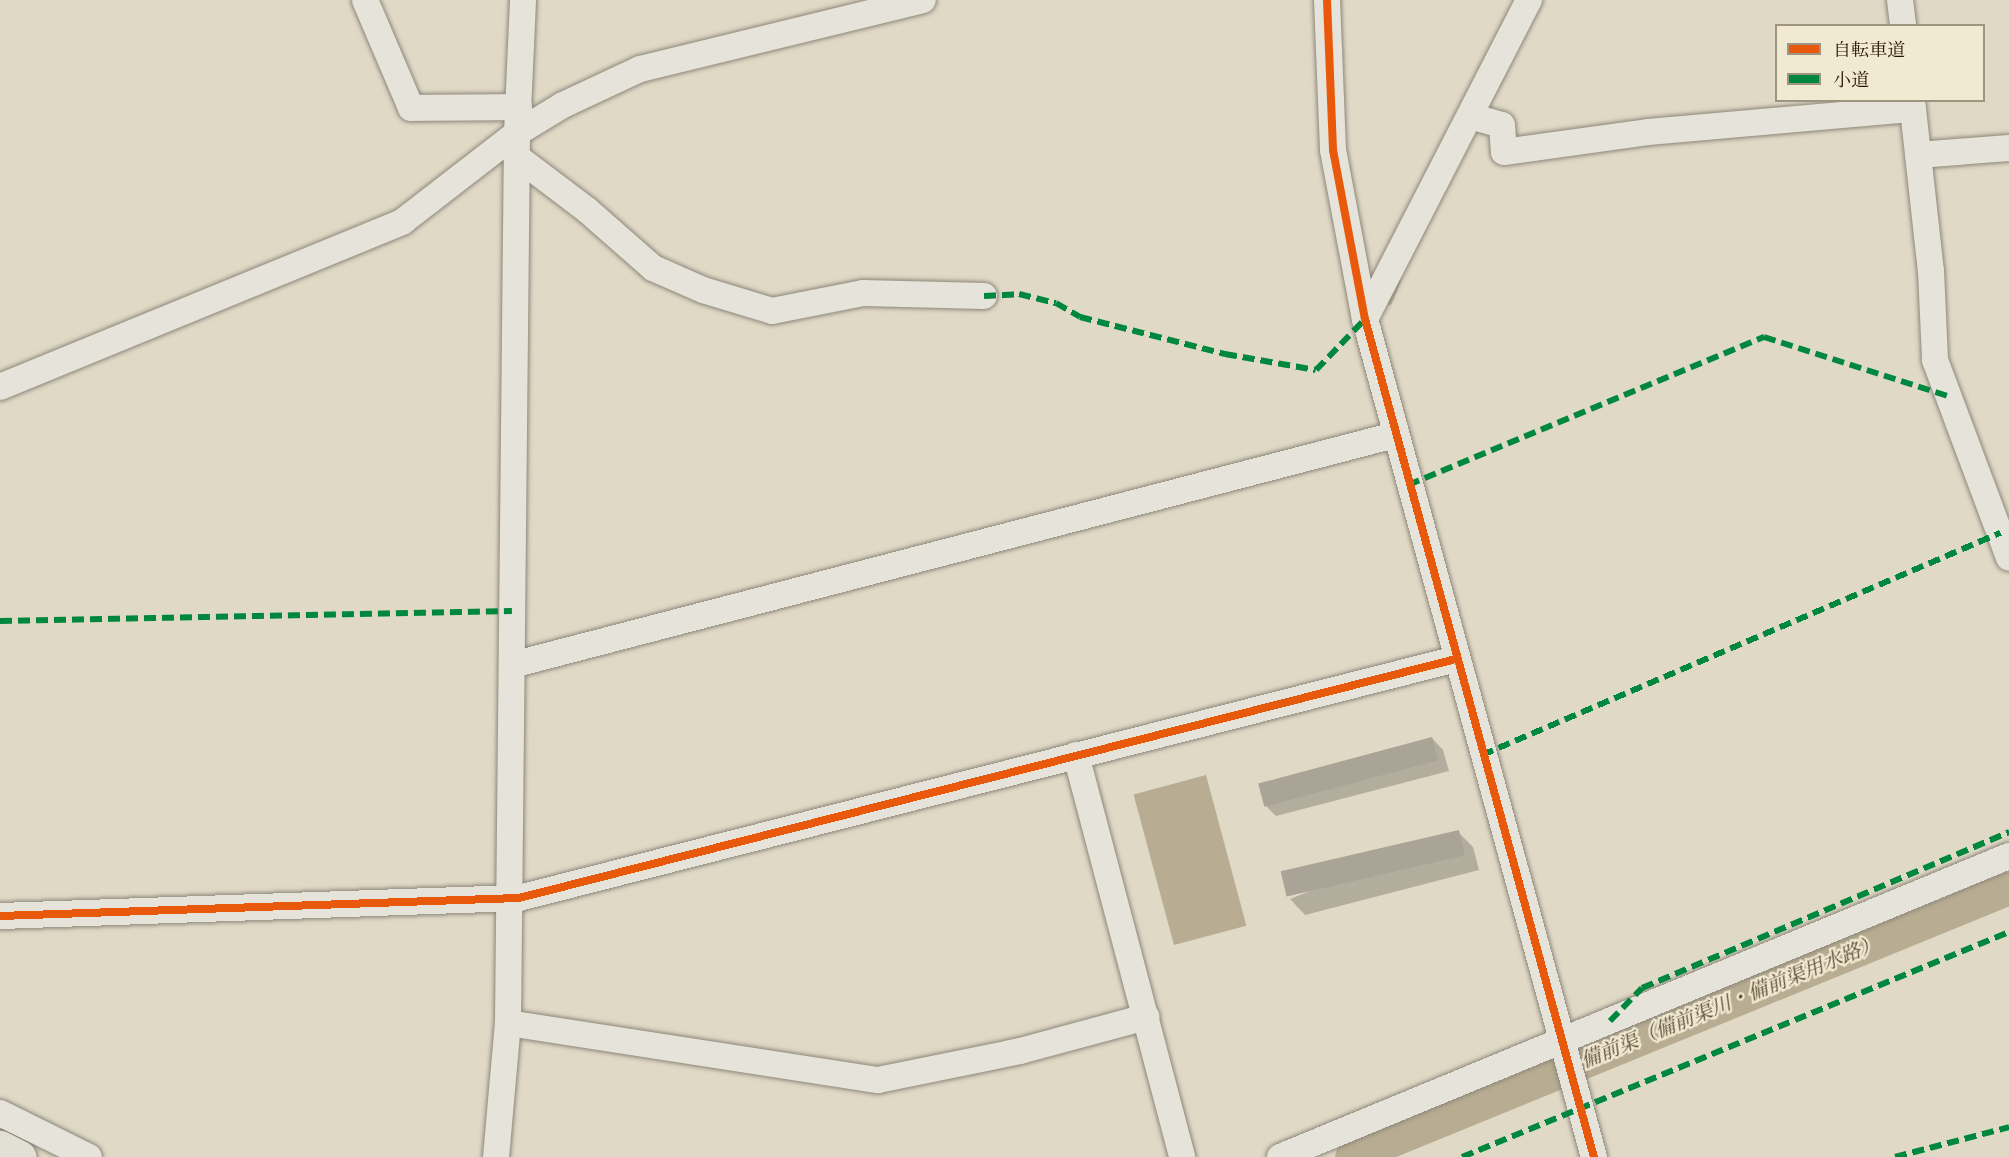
<!DOCTYPE html>
<html>
<head>
<meta charset="utf-8">
<style>
	body { margin:0 }
	#map { position:relative; width:2009px; height:1157px; overflow:hidden; background:#e0d9c6; font-family:Cardo,"Noto Serif JP",serif }
	div>[style] { position:absolute }
	[style*='--x'] { left:calc(var(--x)*1px); top:calc(var(--y)*1px); width:calc(var(--w)*1px); rotate:calc(var(--a)*1deg) }
	.water>* { inset:0; background:#b8ad92; transform-origin:0 0 }
	.shadow>* { inset:0; background:#0003 }
	.stream>* { height:5px; margin:-2.5px; padding:0 2.5px; transform-origin:2.5px; border-radius:2.5px; background:#b8ad92 }
	.river>* { height:33px; margin:-16.5px; padding:0 16.5px; transform-origin:16.5px; border-radius:16.5px; background:#b8ad92 }
	.building>* { inset:0; background:#aaa496; transform-origin:0 0 }
	.roads { filter:drop-shadow(0 0 2px #8d877a) drop-shadow(0 0 2px #8d877a) }
	.minor>* { height:26px; margin:-13px; padding:0 13px; transform-origin:13px; border-radius:13px; background:#e6e3da }
	.highway>* { height:33px; margin:-16.5px; padding:0 16.5px; transform-origin:16.5px; border-radius:16.5px; background:#e2dfd4 }
	.quiet>* { height:6px; margin-top:-3px; transform-origin:0; background:repeating-linear-gradient(90deg,#00873e 0 12px,transparent 0 18px) }
	.cycleway>* { height:8px; margin:-4px; padding:0 4px; transform-origin:4px; border-radius:4px; background:#e8590c }
	span { translate:-50% -50%; white-space:nowrap; text-align:center; line-height:1.15; -webkit-text-stroke:4.5px #f1ead3; paint-order:stroke }
	.water-label { font-size:20px; color:#594932; font-style:italic }
	.legend { position:absolute; left:1775px; top:24px; width:210px; height:78px; box-sizing:border-box; background:#f1ead3; border:2px solid #9f947f; margin:0; padding:8px 10px; list-style:none; font-size:18px; color:#251300 }
	.legend li { display:flex; align-items:center; gap:12px; height:30px }
	.legend b { width:30px; border:2px solid #9f947f }
</style>
</head>
<body>
<div id="map">
	<div class="water">
		<i style="left:1206px;top:775px;width:156px;height:75px;rotate:75deg"></i>
	</div>
	<div class="shadow">
		<i style="clip-path:polygon(1432px 738px,1443px 750px,1449px 771px,1276px 816px,1265px 805px)"></i>
		<i style="clip-path:polygon(1458px 832px,1473px 847px,1479px 870px,1305px 915px,1290px 899px)"></i>
	</div>
	<div class="stream">
		<i style="--x:1389;--y:302;--w:23;--a:-67"></i>
	</div>
	<div class="river">
		<i style="--x:1351;--y:1157;--w:711;--a:-22.24"></i>
	</div>
	<div class="building">
		<i style="left:1432px;top:737px;width:24px;height:180px;rotate:75deg"></i>
		<i style="left:1459px;top:830px;width:26px;height:183px;rotate:77deg"></i>
	</div>
	<div class="roads">
		<div class="minor">
			<i style="--x:365;--y:0;--w:117;--a:66.9"></i>
			<i style="--x:411;--y:108;--w:108;--a:-0.5"></i>
			<i style="--x:1327;--y:0;--w:150;--a:87.7"></i>
			<i style="--x:1333;--y:150;--w:172;--a:79.3"></i>
			<i style="--x:1365;--y:319;--w:869;--a:74.72"></i>
			<i style="--x:1900;--y:0;--w:26;--a:83"></i>
			<i style="--x:1912;--y:100;--w:172;--a:83.7"></i>
			<i style="--x:1931;--y:271;--w:89;--a:87.4"></i>
			<i style="--x:1935;--y:360;--w:211;--a:69.5"></i>
			<i style="--x:1470;--y:116;--w:33;--a:16"></i>
			<i style="--x:1502;--y:125;--w:27;--a:86"></i>
			<i style="--x:1504;--y:152;--w:145;--a:-7.9"></i>
			<i style="--x:1648;--y:132;--w:266;--a:-5"></i>
			<i style="--x:1918;--y:155;--w:91;--a:-4.4"></i>
			<i style="--x:517;--y:157;--w:88;--a:37.1"></i>
			<i style="--x:587;--y:210;--w:88;--a:41.3"></i>
			<i style="--x:653;--y:268;--w:55;--a:23.7"></i>
			<i style="--x:703;--y:290;--w:72;--a:16.9"></i>
			<i style="--x:772;--y:311;--w:93;--a:-11.2"></i>
			<i style="--x:863;--y:293;--w:121;--a:1.4"></i>
			<i style="--x:1365;--y:319;--w:359;--a:-62.8"></i>
			<i style="--x:0;--y:387;--w:435;--a:-22.3"></i>
			<i style="--x:402;--y:222;--w:145;--a:-37.7"></i>
			<i style="--x:517;--y:133;--w:54;--a:-31.3"></i>
			<i style="--x:563;--y:105;--w:85;--a:-25.1"></i>
			<i style="--x:640;--y:69;--w:291;--a:-13.7"></i>
			<i style="--x:512;--y:665;--w:912;--a:-14.6"></i>
			<i style="--x:1076;--y:755;--w:416;--a:75.2"></i>
			<i style="--x:0;--y:916;--w:519;--a:-1.99"></i>
			<i style="--x:519;--y:898;--w:967;--a:-14.31"></i>
			<i style="--x:508;--y:1023;--w:374;--a:8.8"></i>
			<i style="--x:878;--y:1080;--w:145;--a:-11.5"></i>
			<i style="--x:1020;--y:1051;--w:131;--a:-15.1"></i>
			<i style="--x:0;--y:1113;--w:99;--a:26.3"></i>
			<i style="--x:496;--y:1157;--w:135;--a:-84.9"></i>
			<i style="--x:508;--y:1023;--w:890;--a:-89.42"></i>
			<i style="--x:517;--y:133;--w:133;--a:-87.4"></i>
			<i style="--x:1280;--y:1157;--w:789;--a:-22.44"></i>
		</div>
		<div class="highway">
			<i style="--x:0;--y:1147;--w:22;--a:27"></i>
		</div>
	</div>
	<div class="quiet">
		<i style="--x:984;--y:296;--w:35;--a:-3"></i>
		<i style="--x:1019;--y:294;--w:38;--a:14"></i>
		<i style="--x:1056;--y:303;--w:28;--a:30"></i>
		<i style="--x:1080;--y:317;--w:150;--a:14.3"></i>
		<i style="--x:1225;--y:354;--w:92;--a:10"></i>
		<i style="--x:1316;--y:370;--w:71;--a:-46.1"></i>
		<i style="--x:1408;--y:485;--w:386;--a:-22.6"></i>
		<i style="--x:1764;--y:337;--w:193;--a:17.8"></i>
		<i style="--x:0;--y:621;--w:512;--a:-1.12"></i>
		<i style="--x:1482;--y:755;--w:564;--a:-23.2"></i>
		<i style="--x:1610;--y:1021;--w:46;--a:-45.9"></i>
		<i style="--x:1642;--y:988;--w:399;--a:-23"></i>
		<i style="--x:1462;--y:1157;--w:591;--a:-22.36"></i>
		<i style="--x:1895;--y:1157;--w:118;--a:-14.7"></i>
	</div>
	<div class="cycleway">
		<i style="--x:1327;--y:0;--w:150;--a:87.7"></i>
		<i style="--x:1333;--y:150;--w:172;--a:79.3"></i>
		<i style="--x:1365;--y:319;--w:869;--a:74.72"></i>
		<i style="--x:0;--y:916;--w:519;--a:-1.99"></i>
		<i style="--x:519;--y:898;--w:967;--a:-14.31"></i>
	</div>
	<div class="water-label">
		<span style="left:1730px;top:1002px;rotate:-22deg">備前渠（備前渠川・備前渠用水路）</span>
	</div>
	<ul class="legend">
	<li><b style="height:8px;background:#e8590c"></b>自転車道</li>
	<li><b style="height:8px;background:#00873e"></b>小道</li>
	</ul>
</div>
</body>
</html>
